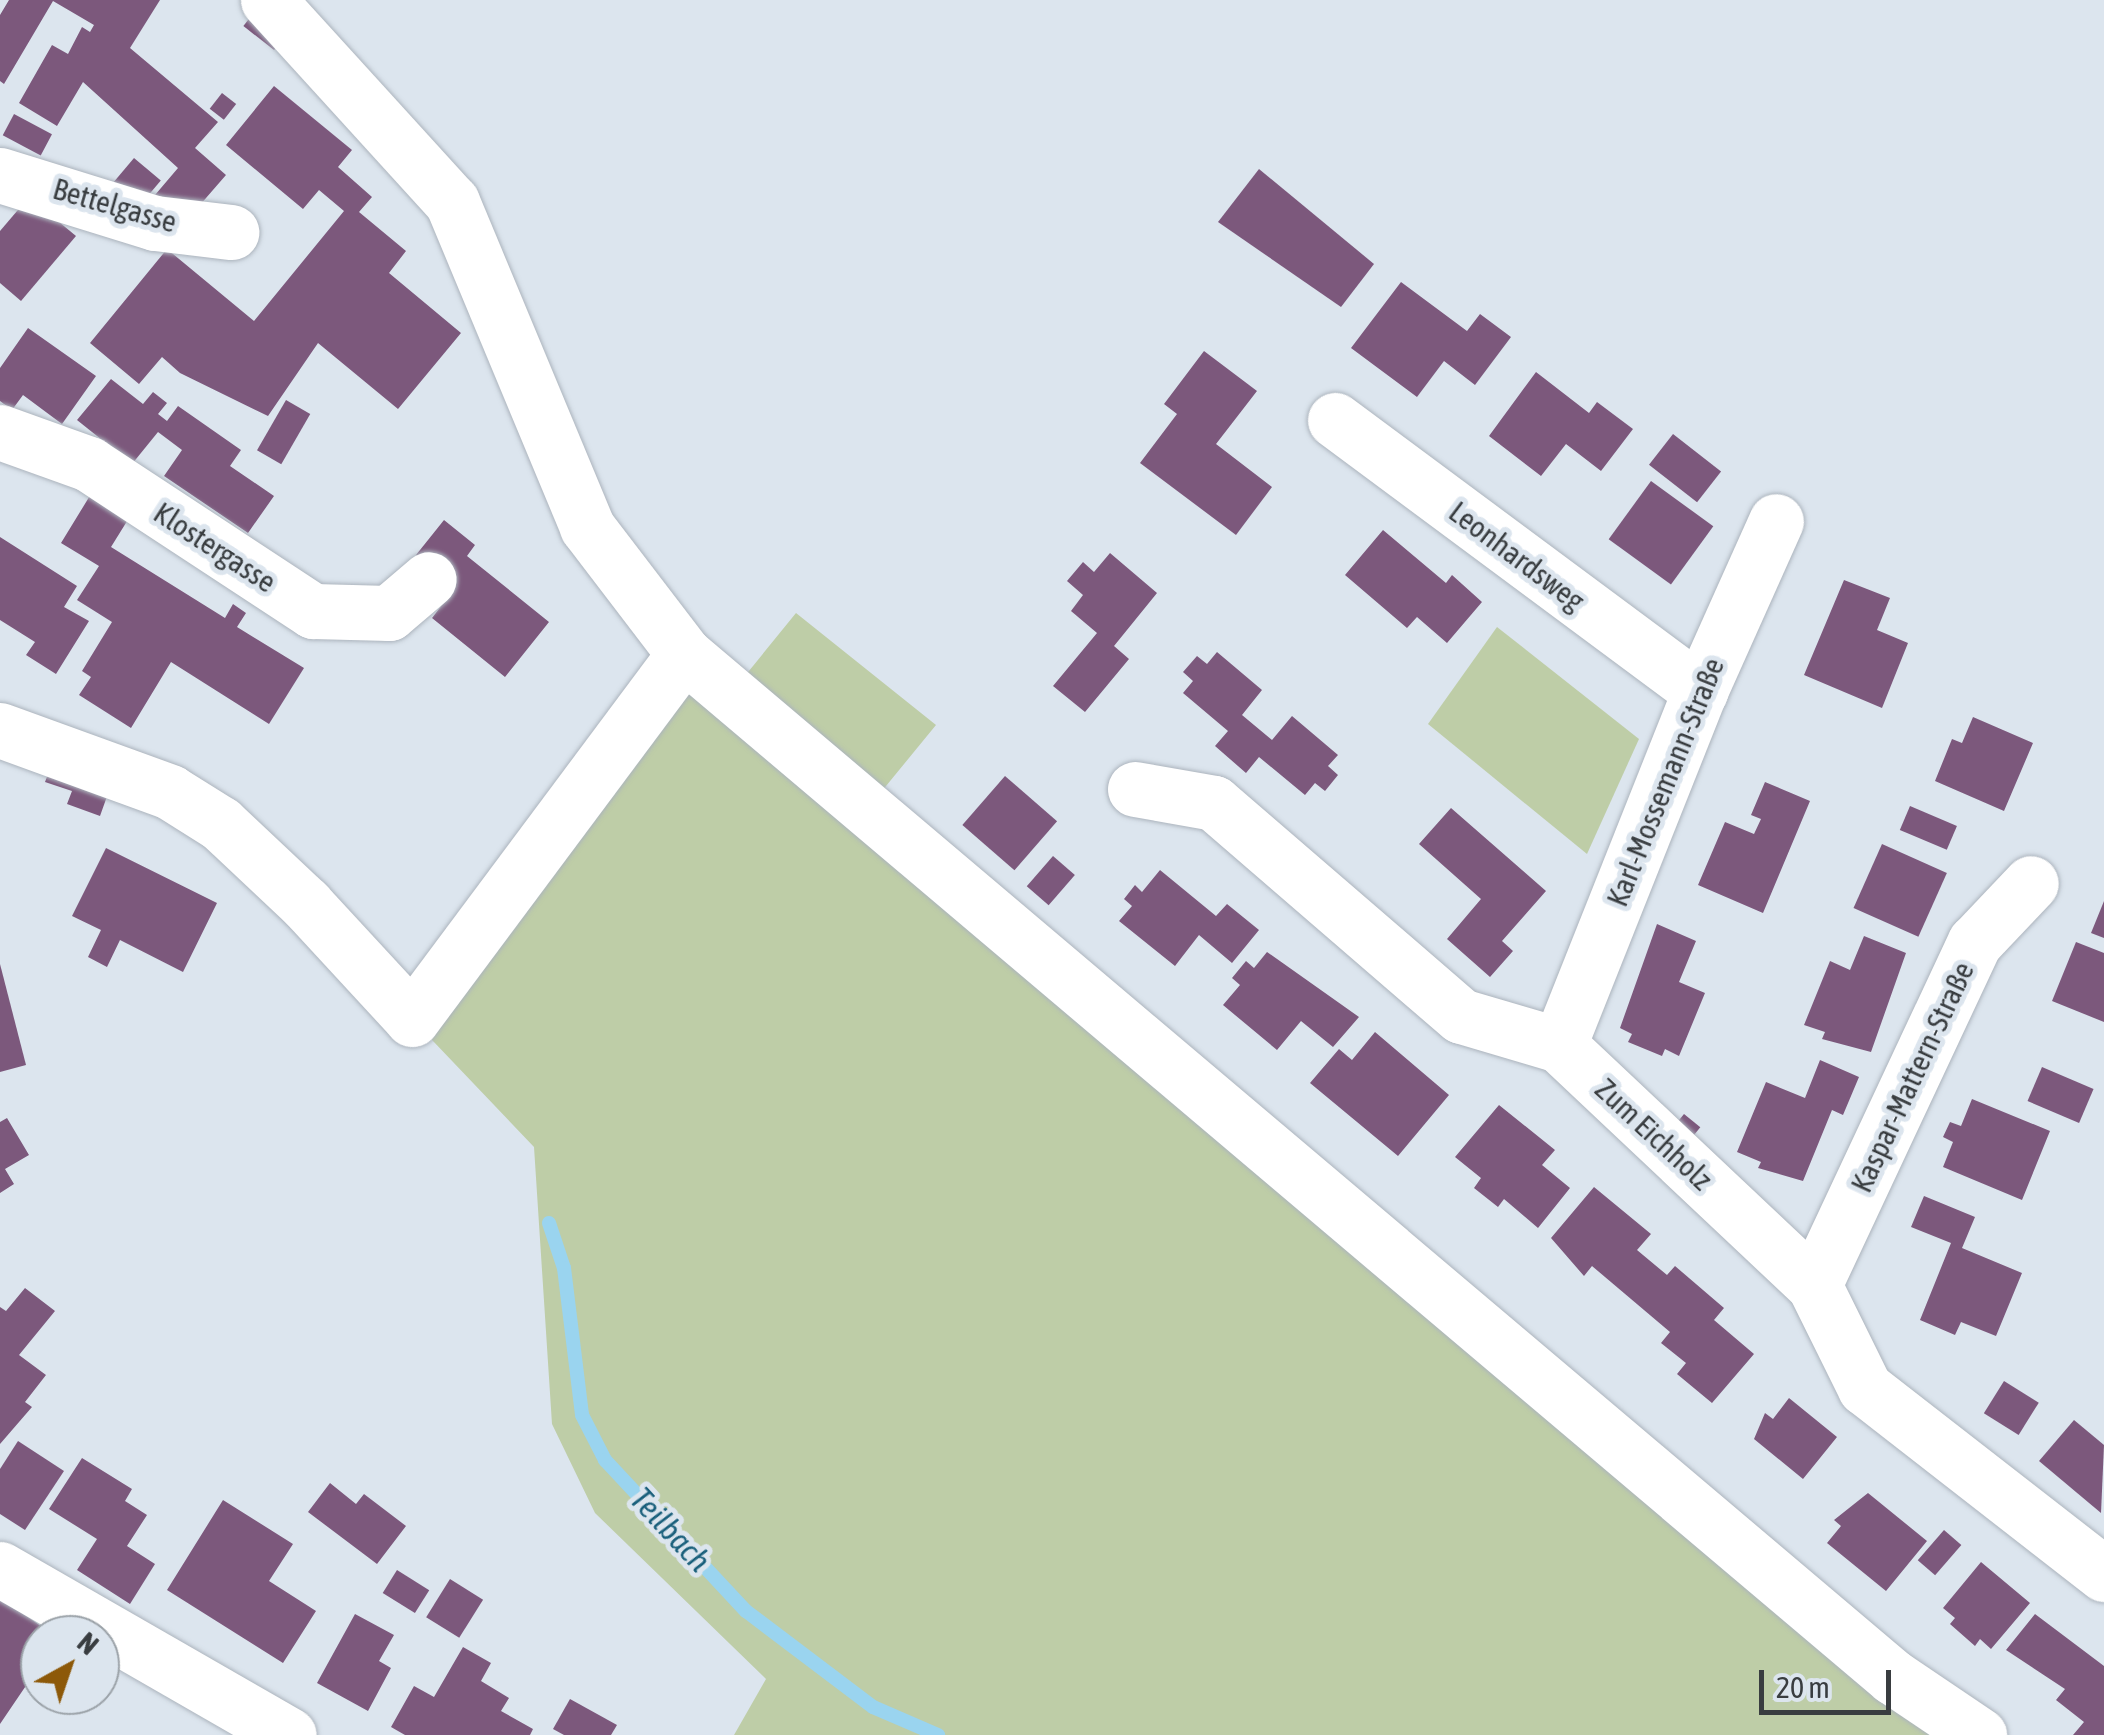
<!DOCTYPE html>
<html>
<head>
<meta charset="utf-8">
<style>
	body { margin:0 }
	#map { position:relative; width:2104px; height:1735px; overflow:hidden; background:#dce5ee; font-family:"Asap Condensed",sans-serif }
	div>[style] { position:absolute }
	[style*='--x'] { left:calc(var(--x)*1px); top:calc(var(--y)*1px); width:calc(var(--w)*1px); rotate:calc(var(--a)*1deg) }
	.green>* { inset:0; background:#becda7 }
	.stream>* { height:14px; margin:-7px; padding:0 7px; transform-origin:7px; border-radius:7px; background:#9ad4ef }
	.building>* { inset:0; background:#7c587c; transform-origin:0 0 }
	.roads { filter:drop-shadow(0 0 2px #acb4bd) drop-shadow(0 0 2px #acb4bd) }
	.minor>* { height:55px; margin:-27.5px; padding:0 27.5px; transform-origin:27.5px; border-radius:27.5px; background:#fff }
	span { translate:-50% -50%; white-space:nowrap; text-align:center; line-height:1.15; -webkit-text-stroke:10px #dce5ee; paint-order:stroke }
	.street-label { font-size:30px; color:#393d40 }
	.water-label { font-size:32px; color:#195f7b; font-style:italic }
	.north { position:absolute; left:20px; top:1615px; width:100px; height:100px; box-sizing:border-box; background:#dce5ee; border:2px solid #9ba2a8; border-radius:50%; rotate:40deg; font-size:28px; font-weight:700; line-height:40px; text-align:center; color:#393d40 }
	.north::after { content:''; display:block; margin:auto; width:35px; height:45px; background:#8d5909; clip-path:polygon(50% 0,100% 100%,50% 72%,0 100%) }
	.scale { position:absolute; left:1759px; top:1670px; width:132px; height:45px; box-sizing:border-box; border:5px solid #393d40; border-top:0; padding-left:12px; font-size:30px; line-height:35px; white-space:nowrap; color:#393d40; -webkit-text-stroke:8px #dce5ee; paint-order:stroke }
</style>
</head>
<body>
<div id="map">
	<div class="green">
		<i style="clip-path:polygon(796px 613px,936px 725px,868px 808px,1979px 1735px,734px 1735px,766px 1679px,595px 1513px,552px 1424px,534px 1147px,412px 1019px,684px 654px,731px 693px)"></i>
		<i style="clip-path:polygon(1497px 627px,1639px 739px,1587px 854px,1428px 724px)"></i>
	</div>
	<div class="stream">
		<i style="--x:549;--y:1223;--w:47;--a:71.6"></i>
		<i style="--x:564;--y:1268;--w:148;--a:83"></i>
		<i style="--x:582;--y:1415;--w:51;--a:62.9"></i>
		<i style="--x:605;--y:1460;--w:207;--a:47"></i>
		<i style="--x:746;--y:1611;--w:159;--a:37.1"></i>
		<i style="--x:873;--y:1707;--w:71;--a:23.3"></i>
	</div>
	<div class="building">
		<i style="clip-path:polygon(9px 0,160px 0,130px 48px,218px 122px,195px 148px,226px 175px,186px 221px,155px 195px,178px 168px,83px 82px,57px 126px,19px 103px,52px 45px,68px 54px,82px 27px,90px 32px,94px 25px,53px 1px,4px 84px,0 81px,0 15px)"></i>
		<i style="left:252px;top:15px;width:39px;height:14px;rotate:38deg"></i>
		<i style="clip-path:polygon(274px 86px,352px 150px,338px 167px,372px 197px,359px 212px,406px 251px,389px 273px,461px 333px,398px 409px,318px 343px,268px 416px,180px 373px,162px 357px,139px 384px,90px 343px,167px 249px,254px 321px,344px 211px,319px 190px,303px 209px,226px 145px)"></i>
		<i style="left:222px;top:93px;width:18px;height:20px;rotate:38deg"></i>
		<i style="left:14px;top:114px;width:43px;height:24px;rotate:28deg"></i>
		<i style="left:134px;top:158px;width:35px;height:38px;rotate:40deg"></i>
		<i style="clip-path:polygon(1259px 169px,1374px 264px,1341px 307px,1218px 222px)"></i>
		<i style="clip-path:polygon(29px 197px,76px 236px,21px 301px,0 283px,0 231px)"></i>
		<i style="clip-path:polygon(1401px 282px,1467px 331px,1480px 314px,1511px 337px,1475px 385px,1444px 361px,1417px 397px,1351px 348px)"></i>
		<i style="clip-path:polygon(28px 328px,96px 376px,62px 424px,23px 395px,12px 410px,0 401px,0 368px)"></i>
		<i style="clip-path:polygon(1204px 351px,1257px 391px,1216px 444px,1272px 487px,1236px 535px,1140px 463px,1177px 414px,1164px 404px)"></i>
		<i style="clip-path:polygon(1536px 372px,1589px 413px,1597px 402px,1633px 429px,1601px 471px,1566px 444px,1541px 476px,1489px 436px)"></i>
		<i style="clip-path:polygon(111px 379px,143px 404px,153px 392px,167px 403px,158px 414px,167px 421px,178px 406px,241px 450px,230px 466px,274px 496px,248px 533px,164px 476px,182px 450px,158px 432px,132px 464px,77px 420px)"></i>
		<i style="left:286px;top:400px;width:28px;height:58px;rotate:30deg"></i>
		<i style="left:1673px;top:434px;width:61px;height:39px;rotate:38deg"></i>
		<i style="left:1651px;top:481px;width:77px;height:72px;rotate:36deg"></i>
		<i style="clip-path:polygon(91px 494px,129px 518px,111px 547px,225px 618px,233px 604px,246px 613px,237px 627px,304px 668px,269px 724px,171px 662px,131px 728px,79px 695px,91px 677px,82px 671px,112px 622px,77px 600px,99px 566px,61px 543px)"></i>
		<i style="clip-path:polygon(444px 520px,475px 545px,467px 556px,549px 622px,505px 677px,432px 618px,452px 592px,450px 581px,416px 555px)"></i>
		<i style="clip-path:polygon(1383px 530px,1446px 583px,1452px 575px,1482px 602px,1447px 643px,1417px 617px,1407px 628px,1345px 575px)"></i>
		<i style="clip-path:polygon(0 537px,77px 586px,64px 607px,89px 621px,56px 674px,26px 655px,35px 642px,0 620px)"></i>
		<i style="clip-path:polygon(1110px 553px,1157px 593px,1114px 646px,1129px 659px,1085px 712px,1053px 686px,1097px 633px,1071px 611px,1083px 595px,1067px 581px,1083px 562px,1094px 572px)"></i>
		<i style="clip-path:polygon(1844px 580px,1890px 598px,1877px 630px,1908px 643px,1882px 708px,1804px 675px)"></i>
		<i style="clip-path:polygon(1217px 652px,1262px 690px,1242px 715px,1272px 740px,1292px 716px,1338px 755px,1328px 766px,1338px 775px,1325px 791px,1315px 783px,1305px 795px,1259px 757px,1246px 773px,1215px 746px,1228px 731px,1183px 693px,1193px 681px,1183px 672px,1197px 656px,1207px 664px)"></i>
		<i style="clip-path:polygon(1973px 717px,2033px 743px,2004px 811px,1935px 781px,1952px 739px,1962px 743px)"></i>
		<i style="clip-path:polygon(51px 766px,110px 788px,100px 816px,67px 804px,72px 791px,45px 782px)"></i>
		<i style="left:1005px;top:776px;width:69px;height:65px;rotate:41deg"></i>
		<i style="clip-path:polygon(1765px 782px,1810px 801px,1763px 913px,1698px 885px,1725px 822px,1754px 834px,1761px 819px,1751px 815px)"></i>
		<i style="left:1910px;top:806px;width:51px;height:26px;rotate:23deg"></i>
		<i style="clip-path:polygon(1451px 808px,1546px 891px,1502px 941px,1513px 951px,1490px 977px,1447px 939px,1481px 899px,1419px 844px)"></i>
		<i style="left:1882px;top:844px;width:71px;height:70px;rotate:24deg"></i>
		<i style="clip-path:polygon(106px 848px,217px 903px,183px 972px,120px 940px,107px 967px,88px 957px,101px 930px,72px 916px)"></i>
		<i style="left:1053px;top:856px;width:29px;height:40px;rotate:41deg"></i>
		<i style="clip-path:polygon(1160px 870px,1216px 916px,1227px 904px,1259px 930px,1232px 963px,1199px 935px,1175px 966px,1119px 921px,1132px 906px,1124px 899px,1135px 885px,1142px 892px)"></i>
		<i style="clip-path:polygon(2104px 901px,2104px 938px,2091px 933px)"></i>
		<i style="clip-path:polygon(1657px 924px,1696px 941px,1679px 982px,1705px 993px,1679px 1056px,1665px 1049px,1662px 1056px,1628px 1042px,1632px 1034px,1620px 1028px)"></i>
		<i style="clip-path:polygon(1864px 936px,1906px 953px,1871px 1052px,1822px 1039px,1825px 1032px,1804px 1025px,1830px 961px,1850px 970px)"></i>
		<i style="clip-path:polygon(2076px 942px,2104px 953px,2104px 1022px,2052px 1001px)"></i>
		<i style="clip-path:polygon(1267px 952px,1359px 1017px,1333px 1047px,1301px 1021px,1277px 1050px,1223px 1005px,1240px 985px,1232px 978px,1246px 961px,1254px 968px)"></i>
		<i style="clip-path:polygon(0 964px,26px 1065px,0 1072px)"></i>
		<i style="clip-path:polygon(1375px 1032px,1449px 1095px,1398px 1156px,1310px 1083px,1339px 1049px,1352px 1060px)"></i>
		<i style="clip-path:polygon(1820px 1060px,1859px 1077px,1843px 1115px,1832px 1110px,1803px 1181px,1758px 1168px,1761px 1162px,1737px 1152px,1766px 1082px,1805px 1098px)"></i>
		<i style="left:2042px;top:1067px;width:56px;height:37px;rotate:23deg"></i>
		<i style="clip-path:polygon(1972px 1099px,2050px 1131px,2022px 1200px,1943px 1167px,1953px 1142px,1943px 1137px,1950px 1122px,1961px 1126px)"></i>
		<i style="clip-path:polygon(1499px 1105px,1555px 1150px,1542px 1165px,1570px 1188px,1538px 1228px,1504px 1199px,1498px 1207px,1474px 1188px,1481px 1178px,1455px 1157px)"></i>
		<i style="left:1684px;top:1114px;width:21px;height:12px;rotate:39deg"></i>
		<i style="clip-path:polygon(7px 1118px,29px 1155px,5px 1169px,14px 1184px,0 1193px,0 1122px)"></i>
		<i style="clip-path:polygon(1594px 1187px,1651px 1234px,1637px 1250px,1667px 1275px,1675px 1266px,1724px 1308px,1714px 1320px,1754px 1354px,1712px 1403px,1677px 1374px,1686px 1363px,1661px 1343px,1670px 1332px,1592px 1266px,1584px 1276px,1551px 1238px)"></i>
		<i style="clip-path:polygon(1924px 1196px,1975px 1217px,1962px 1248px,2022px 1273px,1996px 1336px,1961px 1322px,1955px 1335px,1920px 1320px,1951px 1243px,1911px 1227px)"></i>
		<i style="clip-path:polygon(25px 1288px,55px 1311px,19px 1355px,46px 1375px,25px 1402px,32px 1407px,0 1444px,0 1307px,6px 1311px)"></i>
		<i style="left:2004px;top:1381px;width:41px;height:38px;rotate:32deg"></i>
		<i style="clip-path:polygon(1789px 1398px,1837px 1437px,1803px 1479px,1754px 1439px,1765px 1413px,1773px 1419px)"></i>
		<i style="clip-path:polygon(2074px 1420px,2104px 1445px,2101px 1513px,2039px 1461px)"></i>
		<i style="clip-path:polygon(18px 1441px,64px 1471px,25px 1530px,0 1514px,0 1469px)"></i>
		<i style="clip-path:polygon(82px 1458px,132px 1489px,125px 1501px,147px 1515px,127px 1546px,155px 1564px,130px 1604px,77px 1570px,97px 1539px,49px 1509px)"></i>
		<i style="clip-path:polygon(330px 1483px,356px 1504px,364px 1494px,406px 1526px,377px 1564px,308px 1512px)"></i>
		<i style="clip-path:polygon(1868px 1493px,1927px 1541px,1886px 1591px,1827px 1543px,1841px 1526px,1834px 1520px)"></i>
		<i style="clip-path:polygon(223px 1500px,293px 1544px,269px 1581px,316px 1611px,283px 1663px,167px 1590px)"></i>
		<i style="left:1944px;top:1530px;width:23px;height:40px;rotate:41deg"></i>
		<i style="clip-path:polygon(1981px 1562px,2030px 1603px,1991px 1649px,1980px 1639px,1975px 1646px,1950px 1624px,1955px 1618px,1943px 1608px)"></i>
		<i style="left:397px;top:1570px;width:38px;height:27px;rotate:32deg"></i>
		<i style="left:450px;top:1579px;width:39px;height:45px;rotate:32deg"></i>
		<i style="clip-path:polygon(0 1598px,54px 1635px,40px 1635px,40px 1665px,0 1724px)"></i>
		<i style="clip-path:polygon(355px 1614px,394px 1635px,379px 1661px,391px 1668px,368px 1711px,317px 1683px)"></i>
		<i style="clip-path:polygon(2035px 1614px,2104px 1666px,2104px 1735px,2073px 1735px,2084px 1722px,2056px 1700px,2065px 1689px,2006px 1650px)"></i>
		<i style="clip-path:polygon(463px 1647px,491px 1663px,481px 1681px,509px 1698px,501px 1711px,533px 1729px,530px 1735px,405px 1735px,391px 1727px,414px 1686px,434px 1697px)"></i>
		<i style="clip-path:polygon(570px 1699px,617px 1725px,611px 1735px,564px 1735px,553px 1729px)"></i>
	</div>
	<div class="roads">
		<div class="minor">
			<i style="--x:268;--y:0;--w:273;--a:47.7"></i>
			<i style="--x:452;--y:202;--w:352;--a:67.4"></i>
			<i style="--x:587;--y:527;--w:160;--a:52.6"></i>
			<i style="--x:684;--y:654;--w:1584;--a:40.24"></i>
			<i style="--x:1893;--y:1677;--w:104;--a:34"></i>
			<i style="--x:0;--y:175;--w:162;--a:17.2"></i>
			<i style="--x:155;--y:223;--w:77;--a:6.8"></i>
			<i style="--x:1335;--y:420;--w:455;--a:36.6"></i>
			<i style="--x:0;--y:432;--w:95;--a:19.8"></i>
			<i style="--x:89;--y:464;--w:268;--a:33.3"></i>
			<i style="--x:313;--y:611;--w:76;--a:1.5"></i>
			<i style="--x:389;--y:613;--w:52;--a:-40.4"></i>
			<i style="--x:0;--y:730;--w:181;--a:20"></i>
			<i style="--x:170;--y:792;--w:60;--a:32.1"></i>
			<i style="--x:221;--y:824;--w:117;--a:43.3"></i>
			<i style="--x:306;--y:904;--w:156;--a:47.3"></i>
			<i style="--x:412;--y:1019;--w:455;--a:-53.3"></i>
			<i style="--x:1135;--y:789;--w:80;--a:10"></i>
			<i style="--x:1214;--y:803;--w:326;--a:40.8"></i>
			<i style="--x:1461;--y:1016;--w:102;--a:16.5"></i>
			<i style="--x:1559;--y:1045;--w:350;--a:43.3"></i>
			<i style="--x:1814;--y:1285;--w:115;--a:63.7"></i>
			<i style="--x:1865;--y:1388;--w:303;--a:37.9"></i>
			<i style="--x:1559;--y:1045;--w:381;--a:-68.3"></i>
			<i style="--x:1700;--y:691;--w:186;--a:-65.9"></i>
			<i style="--x:1814;--y:1285;--w:379;--a:-64.9"></i>
			<i style="--x:1975;--y:942;--w:81;--a:-46.5"></i>
			<i style="--x:0;--y:1569;--w:333;--a:29.9"></i>
		</div>
	</div>
	<div class="street-label">
		<span style="left:115px;top:205px;rotate:16deg">Bettelgasse</span>
		<span style="left:215px;top:547px;rotate:33deg">Klostergasse</span>
		<span style="left:1517px;top:556px;rotate:37deg">Leonhardsweg</span>
		<span style="left:1665px;top:782px;rotate:-68deg">Karl-Mossemann-Straße</span>
		<span style="left:1912px;top:1077px;rotate:-65deg">Kaspar-Mattern-Straße</span>
		<span style="left:1654px;top:1134px;rotate:43deg">Zum Eichholz</span>
	</div>
	<div class="water-label">
		<span style="left:670px;top:1530px;rotate:47deg">Teilbach</span>
	</div>
	<div class="north">N</div>
	<div class="scale">20 m</div>
</div>
</body>
</html>
